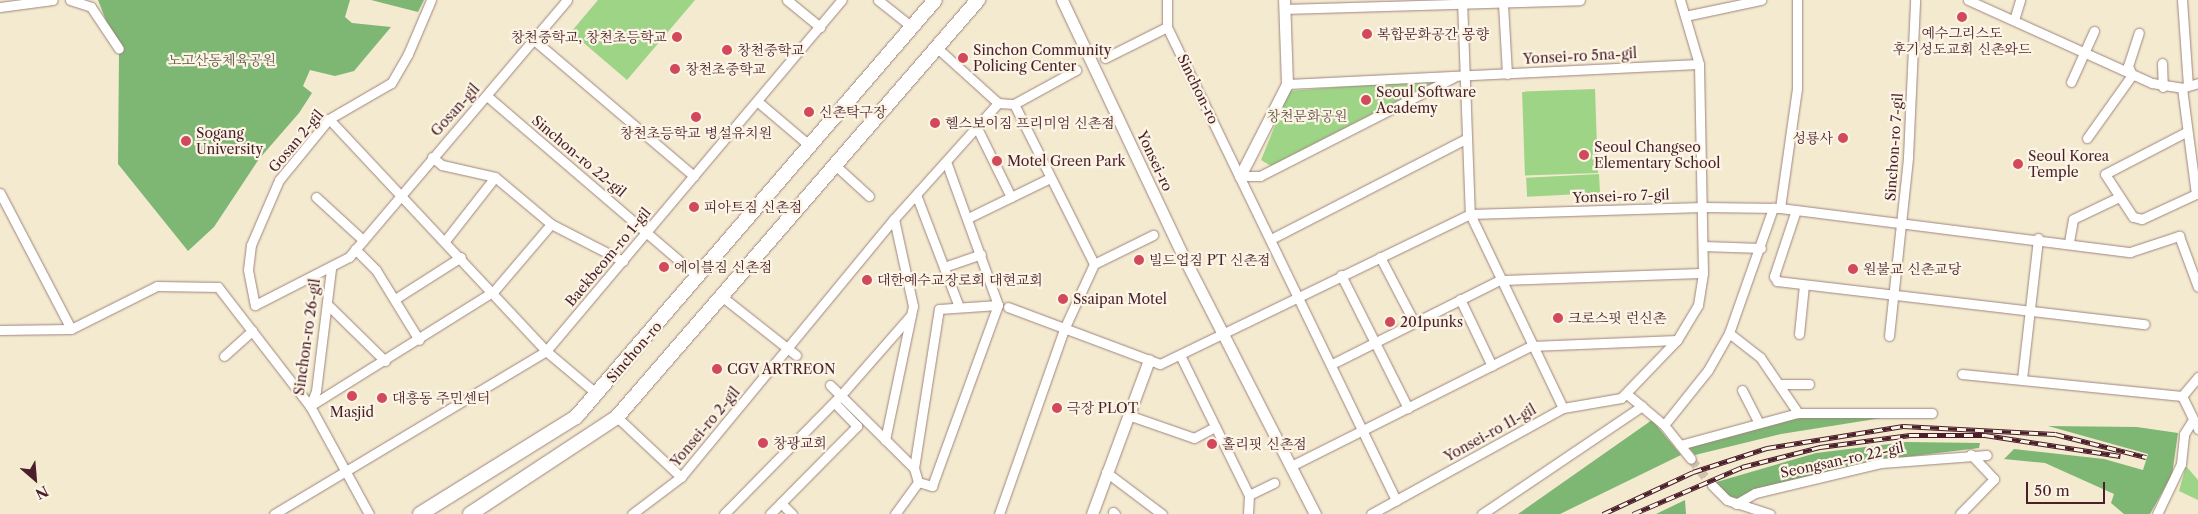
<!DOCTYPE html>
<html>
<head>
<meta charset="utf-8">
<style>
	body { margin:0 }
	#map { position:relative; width:2198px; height:514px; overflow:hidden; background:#f4ead0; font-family:"Libre Caslon Text","Noto Serif KR",serif }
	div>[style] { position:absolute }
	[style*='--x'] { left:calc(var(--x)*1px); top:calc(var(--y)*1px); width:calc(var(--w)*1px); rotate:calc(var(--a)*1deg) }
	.green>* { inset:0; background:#9dd486; transform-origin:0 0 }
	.forest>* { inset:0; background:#7eb673 }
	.minor-tunnel>* { height:9px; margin-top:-4.5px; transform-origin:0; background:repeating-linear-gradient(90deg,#d2c1af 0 9px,transparent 0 13.5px) }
	.roads { filter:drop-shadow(0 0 1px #9f847e) drop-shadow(0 0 1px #9f847e) }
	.minor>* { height:9px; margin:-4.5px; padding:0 4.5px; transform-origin:4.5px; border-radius:4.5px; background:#fff }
	.tertiary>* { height:11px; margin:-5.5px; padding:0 5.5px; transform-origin:5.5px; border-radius:5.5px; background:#fff }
	.primary>* { height:14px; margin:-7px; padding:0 7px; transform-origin:7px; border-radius:7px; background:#fff }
	.rail>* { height:5px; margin-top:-2.5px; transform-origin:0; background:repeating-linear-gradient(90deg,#fcf5e5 0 9px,#4a1f2b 0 18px); box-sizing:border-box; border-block:1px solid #4a1f2b }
	.dots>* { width:14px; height:14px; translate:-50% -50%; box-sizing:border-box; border:2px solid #fcf5e5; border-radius:50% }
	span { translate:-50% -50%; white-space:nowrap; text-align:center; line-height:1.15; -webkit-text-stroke:4.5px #fcf5e5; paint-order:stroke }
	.poi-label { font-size:14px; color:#4a1f2b }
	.left { translate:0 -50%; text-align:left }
	.right { translate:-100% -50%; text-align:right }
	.street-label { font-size:14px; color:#4a1f2b }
	.park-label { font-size:14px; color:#635546 }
	.north { position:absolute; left:10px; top:454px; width:50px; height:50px; -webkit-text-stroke:4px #fcf5e5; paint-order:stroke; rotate:153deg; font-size:14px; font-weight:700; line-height:20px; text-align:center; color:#4a1f2b }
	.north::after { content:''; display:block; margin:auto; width:18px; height:22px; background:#4a1f2b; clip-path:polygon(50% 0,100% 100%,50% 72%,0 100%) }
	.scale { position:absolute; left:2026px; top:482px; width:79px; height:22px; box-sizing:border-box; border:2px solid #4a1f2b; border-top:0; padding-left:6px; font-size:15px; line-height:18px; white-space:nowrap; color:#4a1f2b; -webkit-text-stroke:4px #fcf5e5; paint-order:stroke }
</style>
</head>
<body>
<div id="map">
	<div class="green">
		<i style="clip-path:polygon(598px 0,695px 0,627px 80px,571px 32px)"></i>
		<i style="clip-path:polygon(1440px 79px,1271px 166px,1261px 160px,1289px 91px)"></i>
		<i style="left:1595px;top:89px;width:84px;height:73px;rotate:88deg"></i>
		<i style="left:1599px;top:174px;width:19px;height:73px;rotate:87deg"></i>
		<i style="clip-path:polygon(2186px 466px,2198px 480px,2198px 500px,2179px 491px)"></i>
	</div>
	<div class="forest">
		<i style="clip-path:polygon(98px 0,350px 0,345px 17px,352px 23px,391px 27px,354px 71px,335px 76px,310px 70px,303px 86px,312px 93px,299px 113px,259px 159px,214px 227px,188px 251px,118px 164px,119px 54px)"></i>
		<i style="clip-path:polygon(371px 0,424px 0,418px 12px)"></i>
		<i style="clip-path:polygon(1833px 413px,1907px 414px,1781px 434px,1695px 455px,1687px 445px,1791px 419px)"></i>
		<i style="clip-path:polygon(1652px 420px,1681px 455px,1560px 514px,1518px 514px)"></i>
		<i style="clip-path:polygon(2048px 426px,2137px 427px,2178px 433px,2172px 475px,2150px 514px,2124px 514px,2111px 503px,2114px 494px,2045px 463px,2004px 459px,2014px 449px,2104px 459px,2143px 470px,2148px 454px)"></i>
		<i style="clip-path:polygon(1906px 442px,1980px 443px,1979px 448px,1881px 460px,1735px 500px,1713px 483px,1816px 453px)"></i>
		<i style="clip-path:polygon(1685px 500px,1686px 514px,1656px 514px)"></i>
	</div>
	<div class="minor-tunnel">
		<i style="--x:1691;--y:459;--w:33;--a:51"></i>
	</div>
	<div class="roads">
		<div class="minor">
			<i style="--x:70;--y:0;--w:22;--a:18"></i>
			<i style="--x:91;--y:7;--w:50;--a:56.3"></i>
			<i style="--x:431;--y:0;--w:59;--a:113.1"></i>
			<i style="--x:408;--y:54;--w:34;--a:120"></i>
			<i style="--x:391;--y:83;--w:72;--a:149.9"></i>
			<i style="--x:329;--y:119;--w:79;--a:129.3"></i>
			<i style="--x:279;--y:180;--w:71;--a:113.3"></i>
			<i style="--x:251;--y:245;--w:25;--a:97"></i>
			<i style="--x:248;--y:270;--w:36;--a:79"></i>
			<i style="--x:255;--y:305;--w:106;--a:-27.1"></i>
			<i style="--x:349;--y:257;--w:337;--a:-49.7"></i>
			<i style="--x:787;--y:0;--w:43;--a:39.3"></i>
			<i style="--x:878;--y:0;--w:43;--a:38.5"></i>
			<i style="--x:1167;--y:0;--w:27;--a:90"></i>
			<i style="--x:1167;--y:27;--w:526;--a:64.17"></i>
			<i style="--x:1462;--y:0;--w:214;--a:87.9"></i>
			<i style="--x:1470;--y:214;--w:215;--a:64.4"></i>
			<i style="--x:1968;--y:0;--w:202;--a:24.3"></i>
			<i style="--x:2152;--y:83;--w:30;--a:9"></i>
			<i style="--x:2182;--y:88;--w:17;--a:-17"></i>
			<i style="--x:2182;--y:0;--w:85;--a:86"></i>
			<i style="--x:1503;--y:4;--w:70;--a:86.7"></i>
			<i style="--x:0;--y:7;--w:53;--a:-7.5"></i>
			<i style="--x:1284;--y:9;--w:296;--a:-1.7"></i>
			<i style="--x:1685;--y:16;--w:78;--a:-11.9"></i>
			<i style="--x:2014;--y:20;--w:21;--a:-73"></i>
			<i style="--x:534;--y:40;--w:210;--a:40.4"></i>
			<i style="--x:935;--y:46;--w:85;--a:42.1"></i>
			<i style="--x:1105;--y:58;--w:69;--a:-26.6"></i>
			<i style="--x:2162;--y:63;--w:24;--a:88"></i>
			<i style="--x:2071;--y:82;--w:56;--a:-65.7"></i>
			<i style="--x:1287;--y:84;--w:412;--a:-2.8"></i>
			<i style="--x:2182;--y:88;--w:107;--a:82.5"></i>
			<i style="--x:2196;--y:194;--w:60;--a:155.2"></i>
			<i style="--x:2142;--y:219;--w:9;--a:-167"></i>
			<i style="--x:2133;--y:217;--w:51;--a:-123.1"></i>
			<i style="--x:2105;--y:174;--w:91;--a:-27.4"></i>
			<i style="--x:487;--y:96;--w:278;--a:40.6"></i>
			<i style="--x:757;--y:101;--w:70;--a:40.3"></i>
			<i style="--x:998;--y:103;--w:16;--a:4"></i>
			<i style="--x:1014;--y:104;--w:71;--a:-28.7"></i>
			<i style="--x:1014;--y:104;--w:179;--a:63.4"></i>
			<i style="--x:329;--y:119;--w:318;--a:46.9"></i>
			<i style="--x:546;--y:351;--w:67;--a:40.1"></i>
			<i style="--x:977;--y:128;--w:77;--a:63.8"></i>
			<i style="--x:2087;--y:138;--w:77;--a:-54.5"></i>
			<i style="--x:2132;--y:75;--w:10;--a:-114"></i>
			<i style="--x:2128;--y:66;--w:35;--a:-72"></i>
			<i style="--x:432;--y:157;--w:13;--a:39"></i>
			<i style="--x:442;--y:165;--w:54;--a:12.8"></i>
			<i style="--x:495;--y:177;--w:73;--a:40"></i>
			<i style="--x:551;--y:224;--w:81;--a:27.2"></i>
			<i style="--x:835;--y:165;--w:46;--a:42.4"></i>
			<i style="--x:1240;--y:176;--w:20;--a:0"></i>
			<i style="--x:1260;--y:176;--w:218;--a:-27"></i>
			<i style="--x:0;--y:193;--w:153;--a:62.4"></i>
			<i style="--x:316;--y:197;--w:64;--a:42.5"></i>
			<i style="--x:917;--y:197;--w:118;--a:69.1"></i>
			<i style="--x:1780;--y:208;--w:120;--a:-81.9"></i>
			<i style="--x:1797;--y:89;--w:89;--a:-90"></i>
			<i style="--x:1796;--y:210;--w:70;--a:108.4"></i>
			<i style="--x:1774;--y:276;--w:6;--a:59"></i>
			<i style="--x:1777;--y:281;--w:370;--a:6.7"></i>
			<i style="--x:968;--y:218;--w:91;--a:-26"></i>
			<i style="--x:1271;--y:239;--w:217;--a:-27.2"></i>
			<i style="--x:445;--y:241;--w:81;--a:-52"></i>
			<i style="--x:2069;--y:242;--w:23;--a:-80"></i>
			<i style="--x:2073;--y:219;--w:49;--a:-25.5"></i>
			<i style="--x:1703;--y:246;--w:58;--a:2"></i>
			<i style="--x:355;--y:249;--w:30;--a:45"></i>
			<i style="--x:376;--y:270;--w:82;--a:58.4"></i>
			<i style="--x:1380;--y:257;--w:73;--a:62.4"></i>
			<i style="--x:944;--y:267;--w:39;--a:-19"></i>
			<i style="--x:1341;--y:275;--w:149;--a:63.3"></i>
			<i style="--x:720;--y:295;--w:97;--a:38.3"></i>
			<i style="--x:395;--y:299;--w:78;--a:-32.5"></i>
			<i style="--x:1460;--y:299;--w:74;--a:64.5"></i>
			<i style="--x:328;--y:305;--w:80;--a:44.5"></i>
			<i style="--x:1008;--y:307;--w:162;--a:20.6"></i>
			<i style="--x:1160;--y:364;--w:344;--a:-25.8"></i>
			<i style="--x:1470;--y:214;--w:233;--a:-1.7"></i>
			<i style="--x:1703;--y:207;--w:77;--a:0.7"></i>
			<i style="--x:1780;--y:208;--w:353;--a:7.2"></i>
			<i style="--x:2130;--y:252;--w:52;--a:-18.1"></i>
			<i style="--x:2179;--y:236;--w:54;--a:69.6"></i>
			<i style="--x:0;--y:330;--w:71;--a:-0.8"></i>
			<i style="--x:71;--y:329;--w:96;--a:-26.6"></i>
			<i style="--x:157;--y:286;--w:61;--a:0.9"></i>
			<i style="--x:218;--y:287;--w:150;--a:52.3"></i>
			<i style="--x:310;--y:406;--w:123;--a:61.4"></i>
			<i style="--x:1729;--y:333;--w:39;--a:38"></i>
			<i style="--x:1760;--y:357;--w:68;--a:55.8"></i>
			<i style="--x:1799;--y:334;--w:49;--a:-84.2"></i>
			<i style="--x:1889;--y:336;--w:180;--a:-83.9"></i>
			<i style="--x:1908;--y:157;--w:157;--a:-87.4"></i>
			<i style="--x:1180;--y:355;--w:156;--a:63.8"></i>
			<i style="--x:1249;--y:495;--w:19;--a:93"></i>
			<i style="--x:224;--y:356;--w:38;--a:-42"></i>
			<i style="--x:1332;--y:364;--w:188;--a:-26.6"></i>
			<i style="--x:1500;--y:280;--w:203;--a:-2"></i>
			<i style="--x:1962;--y:374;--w:221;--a:5.7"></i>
			<i style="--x:2182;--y:396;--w:25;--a:-50"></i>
			<i style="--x:2022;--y:379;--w:142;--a:-83.5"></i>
			<i style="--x:1781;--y:384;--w:28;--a:0"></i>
			<i style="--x:830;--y:385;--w:118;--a:44.7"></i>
			<i style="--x:914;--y:468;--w:15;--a:74"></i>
			<i style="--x:918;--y:482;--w:15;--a:16"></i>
			<i style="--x:932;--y:486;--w:193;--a:-70"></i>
			<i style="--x:998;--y:305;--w:150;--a:-109.9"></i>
			<i style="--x:1742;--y:390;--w:36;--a:63"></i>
			<i style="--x:1627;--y:394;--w:48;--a:40"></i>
			<i style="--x:1664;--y:425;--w:43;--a:51.5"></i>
			<i style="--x:2182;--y:396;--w:37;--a:64"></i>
			<i style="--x:310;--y:406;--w:217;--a:-32"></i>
			<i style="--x:494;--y:291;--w:88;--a:-49.6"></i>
			<i style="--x:310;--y:406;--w:16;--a:-68"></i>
			<i style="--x:316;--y:391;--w:124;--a:-83"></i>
			<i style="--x:1128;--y:415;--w:70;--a:19.2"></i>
			<i style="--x:1194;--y:438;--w:24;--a:-28"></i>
			<i style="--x:617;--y:417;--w:88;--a:43.2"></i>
			<i style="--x:1664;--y:425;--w:70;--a:-51.3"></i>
			<i style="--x:1708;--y:370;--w:43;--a:-60.4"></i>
			<i style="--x:1729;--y:333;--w:133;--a:-70.6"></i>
			<i style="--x:885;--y:440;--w:137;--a:-78.2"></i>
			<i style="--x:913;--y:306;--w:89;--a:-102.3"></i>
			<i style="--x:1680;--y:445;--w:122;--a:-15.2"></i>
			<i style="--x:1798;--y:413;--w:134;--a:0"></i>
			<i style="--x:1291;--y:466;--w:268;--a:-26.6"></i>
			<i style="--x:1531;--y:346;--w:146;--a:-2.4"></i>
			<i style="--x:914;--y:468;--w:161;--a:-81.1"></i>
			<i style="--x:939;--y:309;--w:59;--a:-3.9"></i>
			<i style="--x:1106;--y:472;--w:70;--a:36.9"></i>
			<i style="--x:1712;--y:485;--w:21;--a:45"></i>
			<i style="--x:1727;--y:500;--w:45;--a:18"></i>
			<i style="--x:1249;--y:495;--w:28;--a:-26"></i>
			<i style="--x:781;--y:503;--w:16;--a:45"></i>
			<i style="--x:1736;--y:504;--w:22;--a:-30"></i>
			<i style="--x:1755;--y:493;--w:130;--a:-13.4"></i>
			<i style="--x:1881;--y:463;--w:106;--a:-4.3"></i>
			<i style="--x:1113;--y:512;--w:3;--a:45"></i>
			<i style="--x:274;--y:514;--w:317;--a:-30.9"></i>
			<i style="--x:546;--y:351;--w:459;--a:-49.9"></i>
			<i style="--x:632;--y:514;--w:61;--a:-37.1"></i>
			<i style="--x:681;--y:477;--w:335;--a:-50.5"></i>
			<i style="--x:894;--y:219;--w:156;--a:-48.1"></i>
			<i style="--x:724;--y:514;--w:167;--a:-45.5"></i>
			<i style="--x:841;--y:395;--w:106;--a:-48.8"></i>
			<i style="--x:770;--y:514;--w:124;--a:-45.3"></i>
			<i style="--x:857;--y:426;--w:33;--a:-134"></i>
			<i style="--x:895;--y:514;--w:39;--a:-54"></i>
			<i style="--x:999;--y:514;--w:198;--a:-70.6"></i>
			<i style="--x:1065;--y:327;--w:69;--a:-65.3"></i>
			<i style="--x:1094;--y:264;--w:66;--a:-26.2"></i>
			<i style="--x:1371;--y:514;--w:219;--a:-28.9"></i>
			<i style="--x:1563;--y:408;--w:59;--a:-9.8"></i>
			<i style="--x:1621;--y:398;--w:81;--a:-46"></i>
			<i style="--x:1677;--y:340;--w:41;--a:-59"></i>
			<i style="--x:1698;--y:305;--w:32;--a:-81"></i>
			<i style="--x:1703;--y:273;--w:209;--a:-91.1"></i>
			<i style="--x:1699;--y:64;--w:67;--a:-106.5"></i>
			<i style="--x:1482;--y:514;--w:193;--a:-34"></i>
			<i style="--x:1960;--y:514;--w:49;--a:-45.8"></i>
			<i style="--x:1994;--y:479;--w:34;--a:-133"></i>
			<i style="--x:2157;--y:514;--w:55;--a:-64.4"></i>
			<i style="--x:2181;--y:464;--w:30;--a:-84"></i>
			<i style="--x:2184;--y:434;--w:15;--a:-58"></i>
		</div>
		<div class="tertiary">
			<i style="--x:1062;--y:0;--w:285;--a:64.7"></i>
			<i style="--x:1184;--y:258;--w:288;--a:62.9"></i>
			<i style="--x:1240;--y:176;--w:103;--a:-62.9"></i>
			<i style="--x:1287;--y:84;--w:84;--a:-92"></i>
			<i style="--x:1092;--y:514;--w:164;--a:-69.7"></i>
		</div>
		<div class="primary">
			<i style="--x:420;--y:514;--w:184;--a:-31.9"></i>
			<i style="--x:576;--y:417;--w:550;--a:-49.27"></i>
			<i style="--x:470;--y:514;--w:176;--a:-33.4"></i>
			<i style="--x:617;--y:417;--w:552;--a:-49.12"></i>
		</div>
	</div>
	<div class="rail">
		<i style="--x:1603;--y:514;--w:99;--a:-25"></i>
		<i style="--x:1693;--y:472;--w:78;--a:-18"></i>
		<i style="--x:1767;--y:448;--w:138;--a:-9.2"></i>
		<i style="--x:1903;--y:426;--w:152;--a:3"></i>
		<i style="--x:2055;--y:434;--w:94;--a:14.2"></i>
		<i style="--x:1633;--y:514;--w:119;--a:-23.3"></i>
		<i style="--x:1742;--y:467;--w:81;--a:-14.4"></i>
		<i style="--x:1820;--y:447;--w:91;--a:-7.6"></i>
		<i style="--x:1910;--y:435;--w:75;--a:0"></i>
		<i style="--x:1985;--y:435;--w:137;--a:8.8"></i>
	</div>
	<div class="dots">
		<i style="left:1962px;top:17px;background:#d1495b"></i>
		<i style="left:1367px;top:34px;background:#d1495b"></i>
		<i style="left:677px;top:37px;background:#d1495b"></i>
		<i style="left:727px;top:50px;background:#d1495b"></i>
		<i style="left:963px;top:58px;background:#d1495b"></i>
		<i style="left:675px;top:69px;background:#d1495b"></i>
		<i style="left:1366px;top:100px;background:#d1495b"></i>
		<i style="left:809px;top:112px;background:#d1495b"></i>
		<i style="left:696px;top:117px;background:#d1495b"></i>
		<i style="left:935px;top:123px;background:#d1495b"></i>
		<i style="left:1843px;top:138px;background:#d1495b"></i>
		<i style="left:186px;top:141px;background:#d1495b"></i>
		<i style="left:1584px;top:155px;background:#d1495b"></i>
		<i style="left:997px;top:161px;background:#d1495b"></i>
		<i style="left:2018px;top:164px;background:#d1495b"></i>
		<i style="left:694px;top:207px;background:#d1495b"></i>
		<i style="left:1139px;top:260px;background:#d1495b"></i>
		<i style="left:664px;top:267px;background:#d1495b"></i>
		<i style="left:1853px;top:269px;background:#d1495b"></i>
		<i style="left:867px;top:280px;background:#d1495b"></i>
		<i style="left:1063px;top:299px;background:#d1495b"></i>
		<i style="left:1558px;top:318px;background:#d1495b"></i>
		<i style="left:1390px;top:322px;background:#d1495b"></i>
		<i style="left:717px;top:369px;background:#d1495b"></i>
		<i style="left:352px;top:396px;background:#d1495b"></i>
		<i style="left:382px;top:398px;background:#d1495b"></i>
		<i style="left:1057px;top:408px;background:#d1495b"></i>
		<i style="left:763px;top:443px;background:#d1495b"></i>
		<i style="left:1212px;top:444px;background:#d1495b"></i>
	</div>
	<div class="poi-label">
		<span style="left:1962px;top:41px">예수그리스도<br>후기성도교회 신촌와드</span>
		<span class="left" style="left:1377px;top:34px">복합문화공간 몽향</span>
		<span class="right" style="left:667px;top:37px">창천중학교, 창천초등학교</span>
		<span class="left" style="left:737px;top:50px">창천중학교</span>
		<span class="left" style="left:973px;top:58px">Sinchon Community<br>Policing Center</span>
		<span class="left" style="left:685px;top:69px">창천초중학교</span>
		<span class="left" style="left:1376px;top:100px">Seoul Software<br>Academy</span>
		<span class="left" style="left:819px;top:112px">신촌탁구장</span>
		<span class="left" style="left:945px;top:123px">헬스보이짐 프리미엄 신촌점</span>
		<span class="left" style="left:196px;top:141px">Sogang<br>University</span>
		<span style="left:696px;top:133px">창천초등학교 병설유치원</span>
		<span class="right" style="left:1833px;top:138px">성룡사</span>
		<span class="left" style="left:1594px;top:155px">Seoul Changseo<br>Elementary School</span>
		<span class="left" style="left:2028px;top:164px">Seoul Korea<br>Temple</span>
		<span class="left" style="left:1007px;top:161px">Motel Green Park</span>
		<span class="left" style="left:704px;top:207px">피아트짐 신촌점</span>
		<span class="left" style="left:1149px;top:260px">빌드업짐 PT 신촌점</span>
		<span class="left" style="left:674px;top:267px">에이블짐 신촌점</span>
		<span class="left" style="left:1863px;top:269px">원불교 신촌교당</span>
		<span class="left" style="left:877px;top:280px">대한예수교장로회 대현교회</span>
		<span class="left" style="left:1073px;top:299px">Ssaipan Motel</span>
		<span class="left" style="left:1568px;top:318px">크로스핏 런신촌</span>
		<span class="left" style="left:1400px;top:322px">201punks</span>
		<span class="left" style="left:727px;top:369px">CGV ARTREON</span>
		<span class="left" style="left:392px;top:398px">대흥동 주민센터</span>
		<span class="left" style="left:1067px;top:408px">극장 PLOT</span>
		<span style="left:352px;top:412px">Masjid</span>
		<span class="left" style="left:773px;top:443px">창광교회</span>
		<span class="left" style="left:1222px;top:444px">홀리핏 신촌점</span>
	</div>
	<div class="street-label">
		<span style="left:1580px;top:56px;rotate:-3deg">Yonsei-ro 5na-gil</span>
		<span style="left:1198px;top:89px;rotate:64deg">Sinchon-ro</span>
		<span style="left:455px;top:110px;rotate:-48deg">Gosan-gil</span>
		<span style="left:296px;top:141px;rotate:-50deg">Gosan 2-gil</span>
		<span style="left:1894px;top:147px;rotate:-86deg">Sinchon-ro 7-gil</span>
		<span style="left:579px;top:156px;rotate:40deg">Sinchon-ro 22-gil</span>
		<span style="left:1155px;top:161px;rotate:65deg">Yonsei-ro</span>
		<span style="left:1621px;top:196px;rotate:-2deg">Yonsei-ro 7-gil</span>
		<span style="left:608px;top:257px;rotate:-50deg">Baekbeom-ro 1-gil</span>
		<span style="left:307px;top:337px;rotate:-82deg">Sinchon-ro 26-gil</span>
		<span style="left:634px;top:352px;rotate:-49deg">Sinchon-ro</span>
		<span style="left:705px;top:427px;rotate:-50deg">Yonsei-ro 2-gil</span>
		<span style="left:1490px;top:433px;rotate:-29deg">Yonsei-ro 11-gil</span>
		<span style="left:1842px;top:460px;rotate:-12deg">Seongsan-ro 22-gil</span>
	</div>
	<div class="park-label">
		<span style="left:222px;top:60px">노고산동체육공원</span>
		<span style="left:1307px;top:116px">창천문화공원</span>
	</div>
	<div class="north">N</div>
	<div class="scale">50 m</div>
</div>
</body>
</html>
